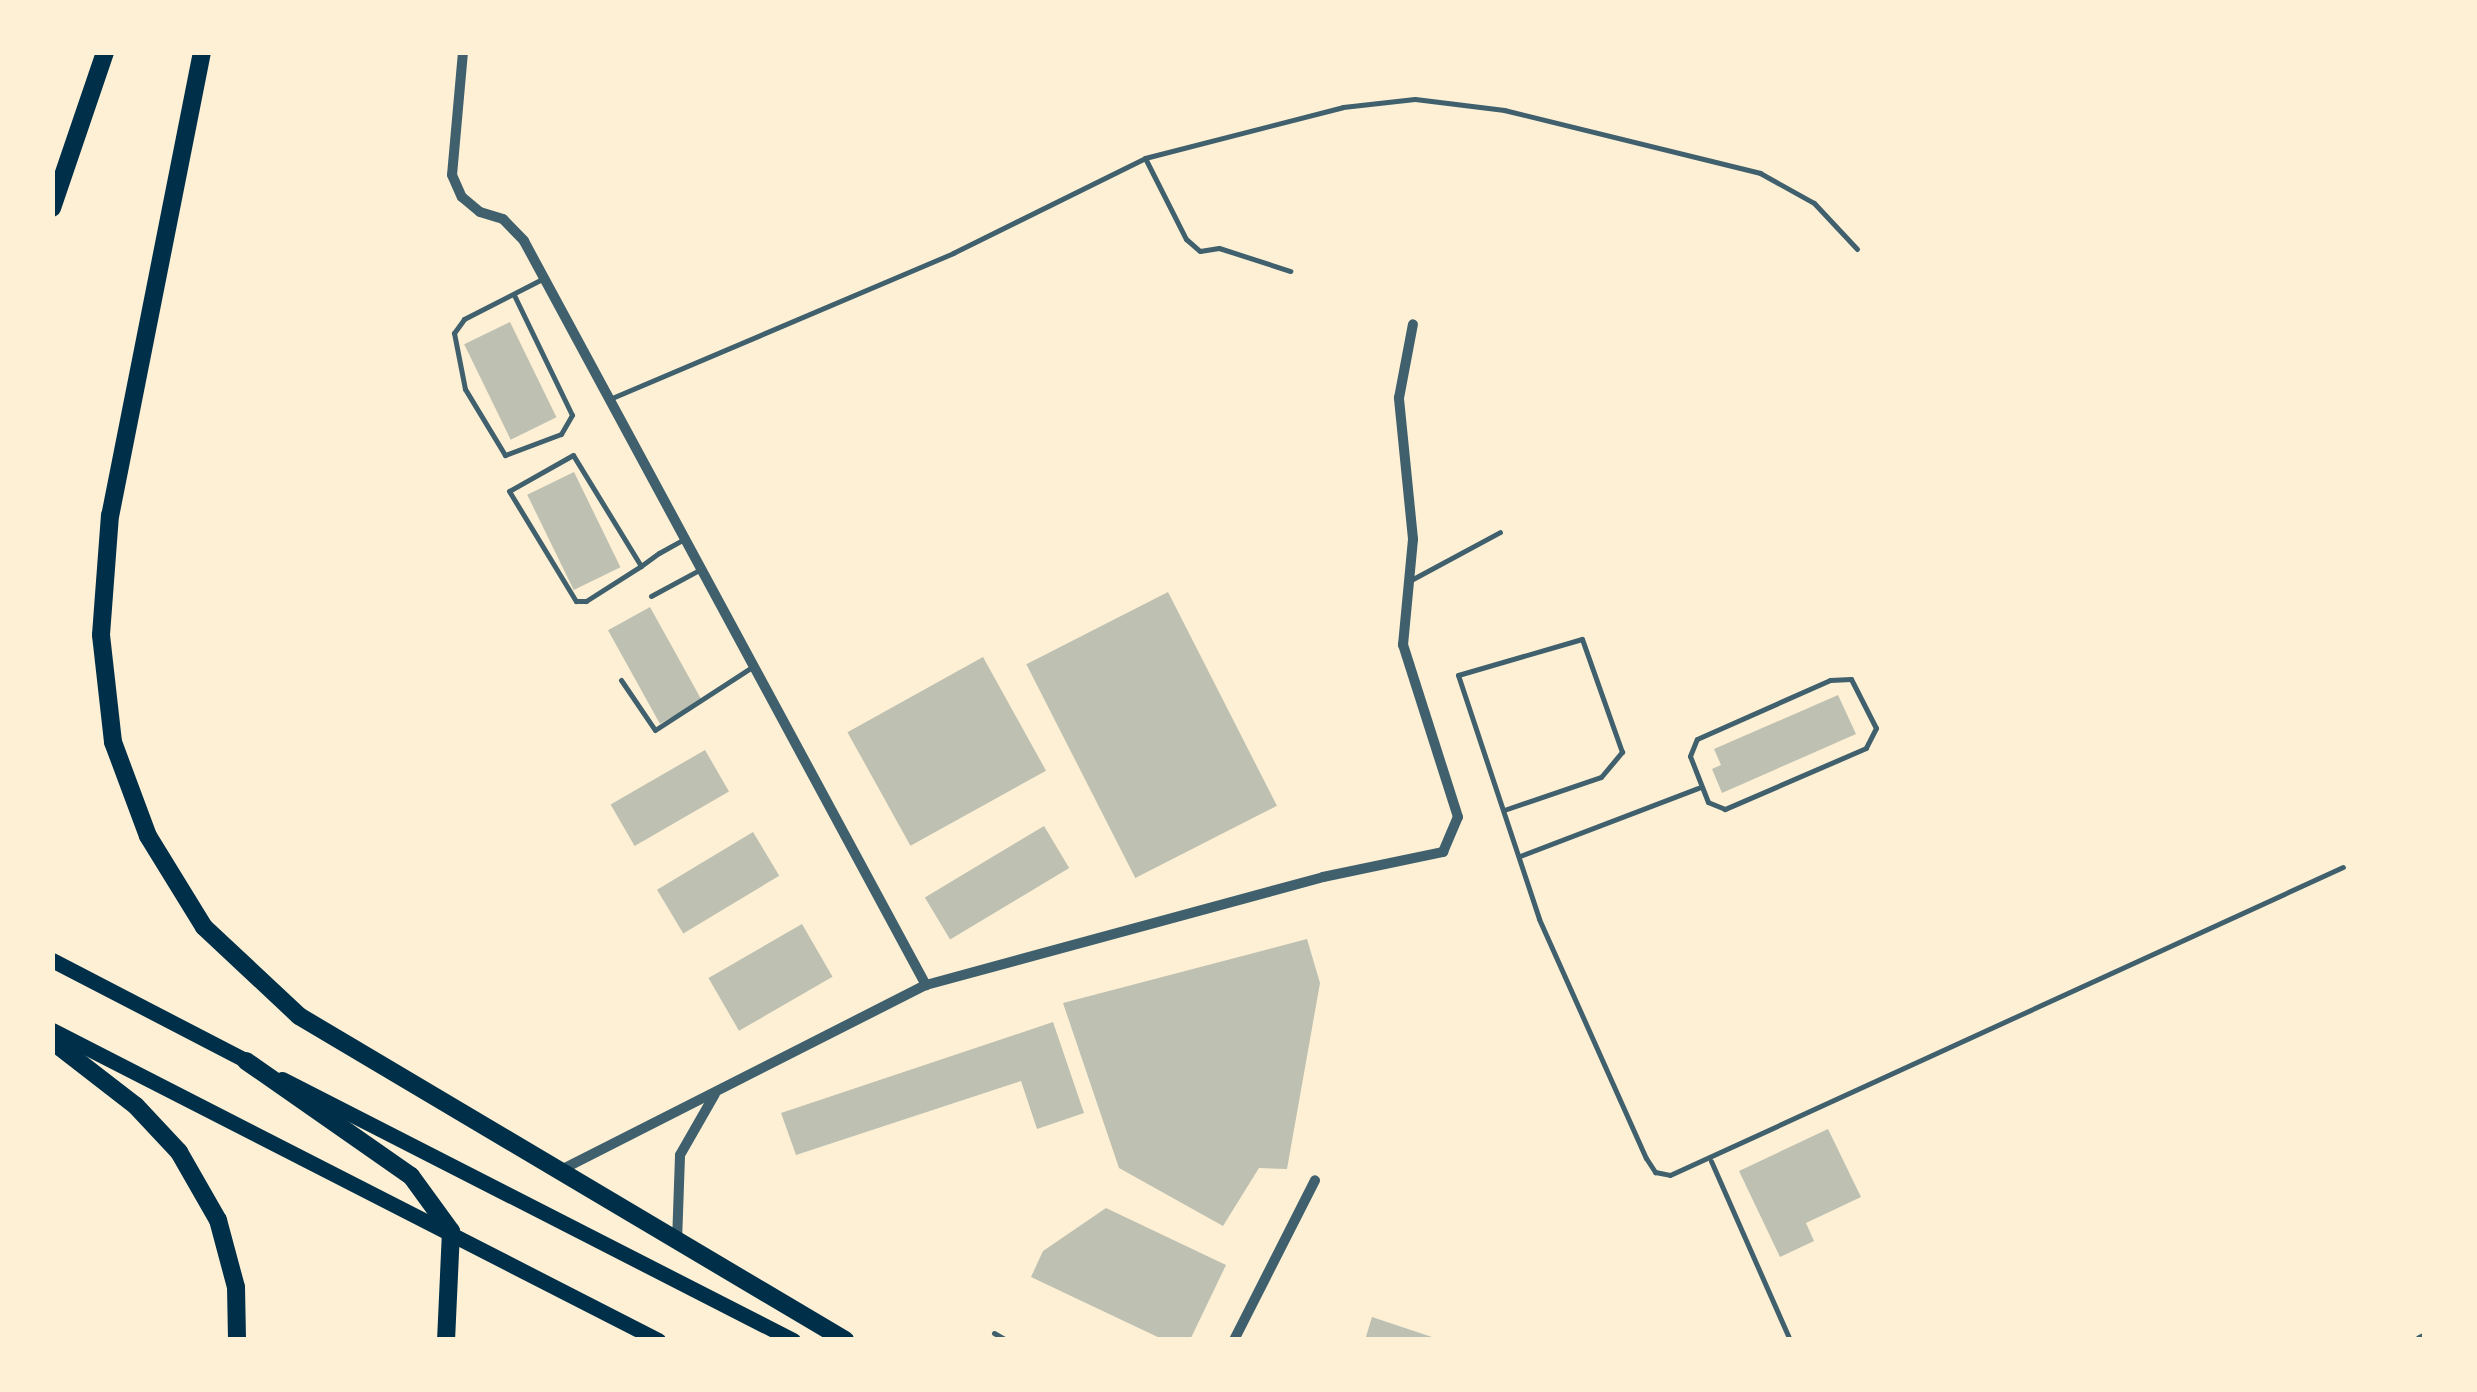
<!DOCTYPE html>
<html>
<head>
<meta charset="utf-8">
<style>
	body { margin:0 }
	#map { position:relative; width:2477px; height:1392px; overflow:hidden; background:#fdf0d5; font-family:"Nunito Sans",sans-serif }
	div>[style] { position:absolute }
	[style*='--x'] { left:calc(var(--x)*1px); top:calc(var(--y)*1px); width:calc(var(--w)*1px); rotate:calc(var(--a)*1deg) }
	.building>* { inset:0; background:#bec0b2; transform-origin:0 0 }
	.service>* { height:5px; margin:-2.5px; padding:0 2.5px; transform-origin:2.5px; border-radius:2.5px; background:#3f606c }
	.minor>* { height:10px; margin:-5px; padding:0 5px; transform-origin:5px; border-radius:5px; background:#3f606c }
	.trunk>* { height:15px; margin:-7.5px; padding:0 7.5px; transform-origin:7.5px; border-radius:7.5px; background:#003049 }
	.motorway>* { height:18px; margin:-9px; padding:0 9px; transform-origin:9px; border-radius:9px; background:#003049 }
	span { translate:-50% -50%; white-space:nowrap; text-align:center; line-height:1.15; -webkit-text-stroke:8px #fdf0d5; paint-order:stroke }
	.frame { position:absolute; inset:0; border:55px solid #fdf0d5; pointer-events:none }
</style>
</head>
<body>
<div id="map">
	<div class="building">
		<i style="left:510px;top:322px;width:106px;height:51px;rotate:64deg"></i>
		<i style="left:574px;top:472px;width:106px;height:52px;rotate:64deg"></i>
		<i style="left:1168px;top:592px;width:240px;height:159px;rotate:63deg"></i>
		<i style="left:650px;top:607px;width:107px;height:48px;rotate:61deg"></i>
		<i style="left:983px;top:657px;width:130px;height:155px;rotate:61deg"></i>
		<i style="clip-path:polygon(1838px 695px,1856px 734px,1722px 793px,1712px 769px,1721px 765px,1714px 749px)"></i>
		<i style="left:705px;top:750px;width:48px;height:109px;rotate:60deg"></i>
		<i style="left:1044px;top:826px;width:49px;height:139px;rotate:59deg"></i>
		<i style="left:753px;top:832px;width:51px;height:112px;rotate:59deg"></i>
		<i style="left:802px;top:924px;width:61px;height:108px;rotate:60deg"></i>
		<i style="clip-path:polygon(1307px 939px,1320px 983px,1287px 1169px,1259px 1168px,1223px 1226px,1119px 1168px,1063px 1003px)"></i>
		<i style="clip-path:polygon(1053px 1022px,1084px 1113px,1037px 1129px,1021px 1081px,796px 1155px,781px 1113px)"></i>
		<i style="clip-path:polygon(1828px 1129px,1861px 1197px,1806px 1223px,1814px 1241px,1780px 1257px,1739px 1171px)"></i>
		<i style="clip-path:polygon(1106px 1208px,1226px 1265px,1190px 1340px,1164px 1340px,1031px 1277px,1043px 1251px)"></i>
		<i style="clip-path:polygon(1372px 1317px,1438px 1339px,1438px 1340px,1365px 1340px)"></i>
	</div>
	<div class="service">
		<i style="--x:1145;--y:158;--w:91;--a:63.2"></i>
		<i style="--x:1186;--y:239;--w:18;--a:41"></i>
		<i style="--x:1200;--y:251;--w:19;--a:-9"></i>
		<i style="--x:1219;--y:248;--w:75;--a:17.9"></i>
		<i style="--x:514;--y:295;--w:133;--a:64.2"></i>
		<i style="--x:572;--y:415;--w:22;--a:120"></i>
		<i style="--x:561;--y:434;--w:60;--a:159.4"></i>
		<i style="--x:505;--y:455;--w:77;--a:-121.2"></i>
		<i style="--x:465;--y:389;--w:57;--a:-101.1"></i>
		<i style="--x:454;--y:333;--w:17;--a:-54"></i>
		<i style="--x:464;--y:319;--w:90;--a:-27.1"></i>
		<i style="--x:612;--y:398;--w:371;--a:-23"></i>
		<i style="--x:953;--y:253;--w:214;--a:-26.3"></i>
		<i style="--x:1145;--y:158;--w:204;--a:-14.4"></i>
		<i style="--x:1343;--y:107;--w:72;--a:-6.3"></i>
		<i style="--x:1415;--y:99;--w:90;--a:7"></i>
		<i style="--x:1504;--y:110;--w:264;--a:13.8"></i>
		<i style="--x:1760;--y:173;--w:62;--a:29.1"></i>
		<i style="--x:1814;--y:203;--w:63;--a:46.9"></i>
		<i style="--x:641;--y:566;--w:130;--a:-121.5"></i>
		<i style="--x:573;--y:455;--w:73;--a:150.6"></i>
		<i style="--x:509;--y:491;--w:129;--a:58.7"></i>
		<i style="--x:576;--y:601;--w:10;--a:0"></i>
		<i style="--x:586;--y:601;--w:65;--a:-32.5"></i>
		<i style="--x:641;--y:566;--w:22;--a:-36"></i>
		<i style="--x:659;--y:553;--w:26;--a:-29"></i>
		<i style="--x:1411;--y:580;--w:101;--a:-28.3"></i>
		<i style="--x:651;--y:596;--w:55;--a:-28.4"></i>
		<i style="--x:1851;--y:679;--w:55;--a:63"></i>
		<i style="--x:1876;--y:728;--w:22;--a:117"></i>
		<i style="--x:1866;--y:748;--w:154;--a:156.6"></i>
		<i style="--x:1725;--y:809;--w:18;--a:-158"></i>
		<i style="--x:1708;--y:802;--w:49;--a:-111.4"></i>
		<i style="--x:1690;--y:756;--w:18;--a:-68"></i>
		<i style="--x:1697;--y:739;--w:145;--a:-23.9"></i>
		<i style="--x:1830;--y:680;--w:21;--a:-3"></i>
		<i style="--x:621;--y:680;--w:60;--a:55.8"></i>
		<i style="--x:655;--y:730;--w:116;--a:-33"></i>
		<i style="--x:1504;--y:810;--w:102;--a:-18.8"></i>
		<i style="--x:1601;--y:777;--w:33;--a:-50"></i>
		<i style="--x:1622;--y:752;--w:120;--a:-109.5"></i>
		<i style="--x:1582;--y:639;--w:129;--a:163.8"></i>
		<i style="--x:1458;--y:675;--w:257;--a:71.6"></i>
		<i style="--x:1539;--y:919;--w:262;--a:65.9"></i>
		<i style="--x:1646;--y:1158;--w:17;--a:57"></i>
		<i style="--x:1655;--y:1172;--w:15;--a:11"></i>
		<i style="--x:1670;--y:1175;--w:740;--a:-24.59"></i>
		<i style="--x:1520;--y:856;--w:191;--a:-20.9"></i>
		<i style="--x:1711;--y:1161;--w:196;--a:66.2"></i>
		<i style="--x:994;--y:1333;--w:14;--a:30"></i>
	</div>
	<div class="minor">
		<i style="--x:463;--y:52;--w:123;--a:95.1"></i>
		<i style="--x:452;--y:175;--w:24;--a:66"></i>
		<i style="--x:462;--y:197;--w:23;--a:40"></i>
		<i style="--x:480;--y:212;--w:24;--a:17"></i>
		<i style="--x:503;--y:219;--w:30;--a:46"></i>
		<i style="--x:524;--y:241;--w:846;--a:61.62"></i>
		<i style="--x:559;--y:1171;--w:411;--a:-26.9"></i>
		<i style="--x:926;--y:985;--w:411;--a:-15.2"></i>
		<i style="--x:1323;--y:877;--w:123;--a:-11.8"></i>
		<i style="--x:1443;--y:852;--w:38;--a:-67"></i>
		<i style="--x:1458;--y:817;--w:181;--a:-107.7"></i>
		<i style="--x:1403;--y:645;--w:106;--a:-84.6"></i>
		<i style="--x:1413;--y:539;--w:142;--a:-95.7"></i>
		<i style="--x:1399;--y:398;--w:75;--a:-79.3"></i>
		<i style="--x:677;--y:1242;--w:87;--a:-88"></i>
		<i style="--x:680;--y:1155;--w:70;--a:-60.2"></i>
		<i style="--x:1234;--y:1340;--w:179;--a:-63.1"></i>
		<i style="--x:2420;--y:1340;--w:4;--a:-27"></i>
	</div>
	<div class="trunk">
		<i style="--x:52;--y:960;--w:226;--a:27.4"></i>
		<i style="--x:52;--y:1030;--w:681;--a:27.09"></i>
		<i style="--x:282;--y:1079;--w:574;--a:27.06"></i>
	</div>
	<div class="motorway">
		<i style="--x:202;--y:52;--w:472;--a:101.2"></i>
		<i style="--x:110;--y:515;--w:120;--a:94.3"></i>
		<i style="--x:101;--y:635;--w:108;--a:83.6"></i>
		<i style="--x:113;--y:742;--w:100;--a:69.6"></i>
		<i style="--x:148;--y:836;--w:107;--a:58.4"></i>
		<i style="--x:204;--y:927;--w:130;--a:43.1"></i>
		<i style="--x:299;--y:1016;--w:635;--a:30.69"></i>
		<i style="--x:52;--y:208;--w:165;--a:-71.2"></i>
		<i style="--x:52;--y:1041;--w:106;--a:37.7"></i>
		<i style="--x:136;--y:1106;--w:63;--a:46.9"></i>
		<i style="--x:179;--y:1152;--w:78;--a:60.2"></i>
		<i style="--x:218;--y:1220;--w:69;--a:75"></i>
		<i style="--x:236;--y:1287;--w:53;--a:88.9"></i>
		<i style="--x:246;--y:1061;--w:201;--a:34.9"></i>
		<i style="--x:411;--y:1176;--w:68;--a:54"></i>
		<i style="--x:451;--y:1231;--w:109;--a:92.6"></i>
	</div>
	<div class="frame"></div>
</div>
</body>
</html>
